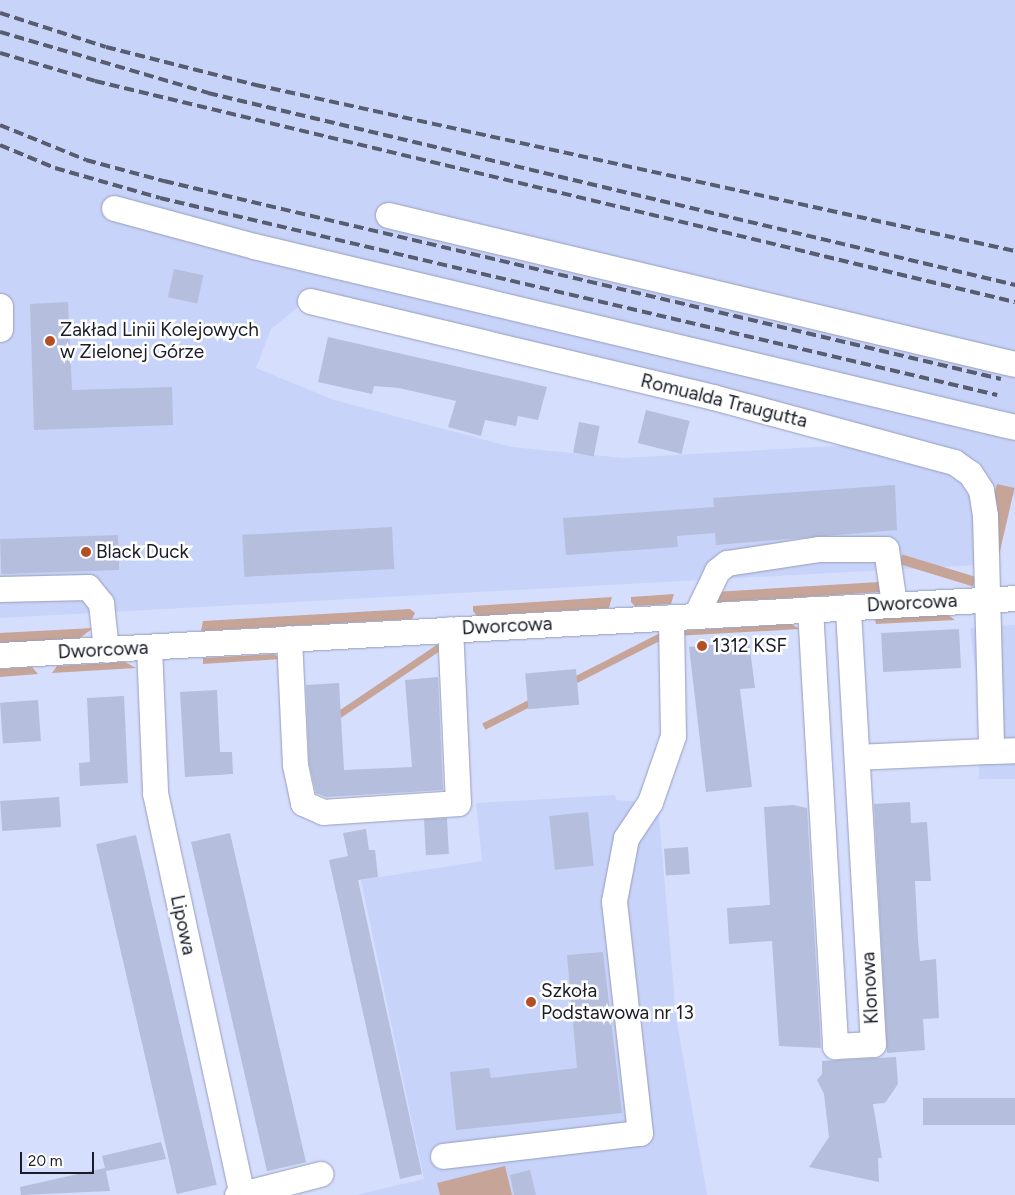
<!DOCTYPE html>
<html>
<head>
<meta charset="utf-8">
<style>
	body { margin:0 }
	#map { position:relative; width:1015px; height:1195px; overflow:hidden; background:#d6defe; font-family:Figtree,sans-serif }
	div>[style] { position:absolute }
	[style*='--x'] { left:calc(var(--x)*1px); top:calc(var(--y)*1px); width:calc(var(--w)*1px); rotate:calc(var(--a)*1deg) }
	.built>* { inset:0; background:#c8d3f9 }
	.green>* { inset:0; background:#c7a498; transform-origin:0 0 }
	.building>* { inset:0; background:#b5bedc; transform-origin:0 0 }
	.roads { filter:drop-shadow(0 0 1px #959dbb) drop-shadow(0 0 1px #959dbb) }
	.minor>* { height:25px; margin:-12.5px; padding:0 12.5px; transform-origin:12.5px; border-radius:12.5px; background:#fff }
	.rail>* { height:4px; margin-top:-2px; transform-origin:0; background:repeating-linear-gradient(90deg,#575c6e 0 10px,transparent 0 15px) }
	.dots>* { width:14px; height:14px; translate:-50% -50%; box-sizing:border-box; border:2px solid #fff; border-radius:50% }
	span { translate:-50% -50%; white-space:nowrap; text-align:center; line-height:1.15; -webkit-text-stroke:5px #fff; paint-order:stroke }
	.poi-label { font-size:19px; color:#1a1d28 }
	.left { translate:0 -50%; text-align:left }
	.street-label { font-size:19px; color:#1a1d28 }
	.scale { position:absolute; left:20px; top:1152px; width:74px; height:22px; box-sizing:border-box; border:2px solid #1a1d28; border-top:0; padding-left:6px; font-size:15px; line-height:18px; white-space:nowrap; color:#1a1d28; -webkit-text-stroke:4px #fff; paint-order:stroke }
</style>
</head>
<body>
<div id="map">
	<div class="built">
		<i style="clip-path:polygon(evenodd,0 0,1015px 0,1015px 496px,971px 491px,977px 565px,0 618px,0 0,298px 292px,392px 310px,852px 445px,623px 458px,512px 447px,334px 400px,256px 368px,271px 329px,297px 308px,298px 292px)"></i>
		<i style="clip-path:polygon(1015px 625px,1015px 779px,979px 779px,980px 707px,970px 628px)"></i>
		<i style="clip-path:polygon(615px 795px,616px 800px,658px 803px,676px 1016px,707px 1195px,356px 1195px,424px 1179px,361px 880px,482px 861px,476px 803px)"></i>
	</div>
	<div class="green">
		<i style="left:997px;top:484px;width:18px;height:82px;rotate:13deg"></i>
		<i style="left:976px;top:577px;width:10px;height:77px;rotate:107deg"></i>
		<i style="clip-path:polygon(879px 582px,880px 592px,836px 595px,718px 602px,714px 592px)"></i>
		<i style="clip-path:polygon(674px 594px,671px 604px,635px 606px,631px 602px,631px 597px)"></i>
		<i style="clip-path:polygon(612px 597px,609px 608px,477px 616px,473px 611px,473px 606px)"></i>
		<i style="clip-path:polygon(410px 609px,415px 613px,412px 619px,201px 631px,203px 621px)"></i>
		<i style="clip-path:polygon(948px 615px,955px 620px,876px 624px,875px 619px)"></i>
		<i style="clip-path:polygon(791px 624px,800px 629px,675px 636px,678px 631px)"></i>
		<i style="clip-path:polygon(93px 628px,80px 638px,0 643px,0 633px)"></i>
		<i style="left:664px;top:631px;width:7px;height:204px;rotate:63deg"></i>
		<i style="left:438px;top:644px;width:7px;height:139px;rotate:56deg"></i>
		<i style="clip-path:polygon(274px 654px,281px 659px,203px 664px,203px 658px)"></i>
		<i style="clip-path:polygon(125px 662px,136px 668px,52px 673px,57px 666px)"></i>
		<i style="clip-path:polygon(32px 667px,38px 674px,0 677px,0 669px)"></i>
		<i style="clip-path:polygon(505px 1166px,512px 1195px,440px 1195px,437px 1183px)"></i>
	</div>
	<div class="building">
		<i style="left:174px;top:269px;width:30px;height:29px;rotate:12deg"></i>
		<i style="clip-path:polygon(68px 302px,72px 390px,172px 387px,173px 425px,34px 430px,30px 304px)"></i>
		<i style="clip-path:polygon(328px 337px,547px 387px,538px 420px,518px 416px,516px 426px,485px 420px,481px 436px,448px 427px,456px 401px,399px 388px,374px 386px,372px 394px,318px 382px)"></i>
		<i style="left:646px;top:410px;width:45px;height:34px;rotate:14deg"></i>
		<i style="left:579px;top:422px;width:21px;height:31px;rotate:11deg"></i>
		<i style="clip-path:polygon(895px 485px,897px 530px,716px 545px,715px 533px,677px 536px,678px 547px,566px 555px,563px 518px,714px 507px,713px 498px)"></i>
		<i style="left:392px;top:527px;width:42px;height:150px;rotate:87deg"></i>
		<i style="left:118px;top:535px;width:35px;height:118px;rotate:88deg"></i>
		<i style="left:959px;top:629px;width:39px;height:78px;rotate:87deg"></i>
		<i style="clip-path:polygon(749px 641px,755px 688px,740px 689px,752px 787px,706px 792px,689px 647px)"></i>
		<i style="left:576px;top:669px;width:36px;height:51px;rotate:85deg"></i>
		<i style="clip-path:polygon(438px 677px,443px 790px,326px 797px,316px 793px,309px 763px,306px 685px,339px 683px,344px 770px,412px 767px,405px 680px)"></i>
		<i style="clip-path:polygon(217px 690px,220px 752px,232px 752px,233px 774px,185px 777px,180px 692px)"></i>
		<i style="clip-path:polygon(124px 696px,128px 783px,80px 786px,79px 763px,90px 762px,87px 698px)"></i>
		<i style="left:38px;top:700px;width:41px;height:38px;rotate:86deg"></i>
		<i style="left:59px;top:797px;width:30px;height:59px;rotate:86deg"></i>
		<i style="clip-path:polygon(910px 802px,911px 823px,927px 822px,931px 881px,915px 881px,918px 939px,920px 961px,936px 959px,939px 1018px,923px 1019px,925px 1050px,887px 1053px,874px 804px)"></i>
		<i style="clip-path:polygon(793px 805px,807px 808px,821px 1048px,779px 1046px,772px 941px,729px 944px,727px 908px,770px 905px,764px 807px)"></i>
		<i style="left:588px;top:812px;width:54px;height:39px;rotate:84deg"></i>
		<i style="left:447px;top:818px;width:36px;height:23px;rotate:87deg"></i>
		<i style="clip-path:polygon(366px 829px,369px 850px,375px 850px,378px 877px,358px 880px,422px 1174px,400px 1179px,329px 860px,348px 856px,343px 833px)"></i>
		<i style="left:230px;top:833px;width:338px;height:40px;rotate:77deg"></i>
		<i style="left:136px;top:835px;width:359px;height:41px;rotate:77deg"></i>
		<i style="left:688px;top:847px;width:27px;height:24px;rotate:86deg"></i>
		<i style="clip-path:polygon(603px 952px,622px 1113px,456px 1130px,450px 1072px,489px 1068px,491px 1078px,577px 1068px,567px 955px)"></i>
		<i style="clip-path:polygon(896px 1057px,898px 1084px,885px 1103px,873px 1104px,882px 1158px,878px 1158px,879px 1182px,809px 1167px,829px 1137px,824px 1094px,817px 1080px,822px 1074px,822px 1061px)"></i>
		<i style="left:1015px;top:1098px;width:27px;height:92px;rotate:90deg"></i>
		<i style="clip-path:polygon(161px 1142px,166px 1159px,106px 1171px,110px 1191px,21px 1195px,20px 1187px,105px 1168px,102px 1156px)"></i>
		<i style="clip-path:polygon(530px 1170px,536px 1195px,514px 1195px,510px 1175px)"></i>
	</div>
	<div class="roads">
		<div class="minor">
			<i style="--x:114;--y:208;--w:145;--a:15.2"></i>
			<i style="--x:254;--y:246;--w:782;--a:13.38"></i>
			<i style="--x:388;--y:215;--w:644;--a:13.37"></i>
			<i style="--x:310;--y:301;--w:414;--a:13.4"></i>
			<i style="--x:713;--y:397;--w:250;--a:15.1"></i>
			<i style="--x:954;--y:462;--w:19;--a:35"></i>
			<i style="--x:970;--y:473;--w:20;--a:57"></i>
			<i style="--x:981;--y:490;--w:25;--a:81"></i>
			<i style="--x:985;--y:515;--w:236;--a:88.5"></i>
			<i style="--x:991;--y:751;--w:24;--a:-2"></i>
			<i style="--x:0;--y:306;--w:23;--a:90"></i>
			<i style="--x:0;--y:589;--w:88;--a:-1.3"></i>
			<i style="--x:88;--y:587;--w:21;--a:51"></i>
			<i style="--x:101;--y:603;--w:47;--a:83.9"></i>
			<i style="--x:810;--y:609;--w:438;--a:86.7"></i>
			<i style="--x:835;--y:1046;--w:38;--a:-3"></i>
			<i style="--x:873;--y:1044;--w:438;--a:-93.3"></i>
			<i style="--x:696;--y:615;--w:49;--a:-64.5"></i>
			<i style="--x:717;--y:571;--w:13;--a:-39"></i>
			<i style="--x:727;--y:563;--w:92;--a:-8.7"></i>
			<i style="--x:818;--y:549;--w:68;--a:0"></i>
			<i style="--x:886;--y:549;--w:56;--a:81.7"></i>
			<i style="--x:289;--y:638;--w:127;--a:87.3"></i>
			<i style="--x:295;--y:765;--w:39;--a:78"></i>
			<i style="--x:303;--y:803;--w:22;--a:24"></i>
			<i style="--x:323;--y:812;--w:135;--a:-3.8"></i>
			<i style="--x:458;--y:803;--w:174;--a:-92.6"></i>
			<i style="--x:149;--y:647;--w:146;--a:87.6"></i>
			<i style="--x:155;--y:793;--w:410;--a:77.8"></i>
			<i style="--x:242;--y:1194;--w:5;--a:169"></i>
			<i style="--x:0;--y:655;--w:1017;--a:-3.21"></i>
			<i style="--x:857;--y:757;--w:134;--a:-2.6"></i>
			<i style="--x:443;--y:1156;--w:198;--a:-6.7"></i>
			<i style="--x:640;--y:1133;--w:233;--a:-96.4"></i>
			<i style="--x:614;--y:901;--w:64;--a:-79.2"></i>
			<i style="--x:626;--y:838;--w:43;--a:-56.3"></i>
			<i style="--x:650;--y:802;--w:70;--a:-70.8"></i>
			<i style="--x:673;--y:736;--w:119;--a:-91"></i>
			<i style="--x:242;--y:1194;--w:81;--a:-14.4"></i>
		</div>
	</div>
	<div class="rail">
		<i style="--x:0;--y:13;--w:111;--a:17.8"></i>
		<i style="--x:106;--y:47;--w:155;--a:14.2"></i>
		<i style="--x:256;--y:85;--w:777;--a:12.34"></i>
		<i style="--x:0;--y:32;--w:217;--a:16.3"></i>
		<i style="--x:208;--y:93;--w:830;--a:13.38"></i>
		<i style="--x:0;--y:53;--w:99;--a:16.4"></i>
		<i style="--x:95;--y:81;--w:946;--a:13.51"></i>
		<i style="--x:0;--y:125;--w:93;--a:22.1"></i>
		<i style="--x:86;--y:160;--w:81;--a:15.1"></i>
		<i style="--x:164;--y:181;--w:860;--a:13.31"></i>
		<i style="--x:0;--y:145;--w:60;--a:22.7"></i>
		<i style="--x:55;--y:168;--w:109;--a:15.9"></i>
		<i style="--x:160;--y:198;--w:860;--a:13.24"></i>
	</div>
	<div class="dots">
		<i style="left:50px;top:341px;background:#b44e23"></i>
		<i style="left:86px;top:552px;background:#b44e23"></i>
		<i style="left:702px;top:646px;background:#b44e23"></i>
		<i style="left:531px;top:1002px;background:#b44e23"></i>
	</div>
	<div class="poi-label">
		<span class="left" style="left:60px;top:341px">Zakład Linii Kolejowych<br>w Zielonej Górze</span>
		<span class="left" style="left:96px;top:552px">Black Duck</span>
		<span class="left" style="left:712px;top:646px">1312 KSF</span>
		<span class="left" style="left:541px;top:1002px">Szkoła<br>Podstawowa nr 13</span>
	</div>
	<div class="street-label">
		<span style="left:724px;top:401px;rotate:14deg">Romualda Traugutta</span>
		<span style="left:912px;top:603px;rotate:-3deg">Dworcowa</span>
		<span style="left:507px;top:626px;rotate:-3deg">Dworcowa</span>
		<span style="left:103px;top:650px;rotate:-3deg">Dworcowa</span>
		<span style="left:183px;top:925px;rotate:78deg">Lipowa</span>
		<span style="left:870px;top:988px;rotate:-93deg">Klonowa</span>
	</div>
	<div class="scale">20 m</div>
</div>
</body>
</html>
